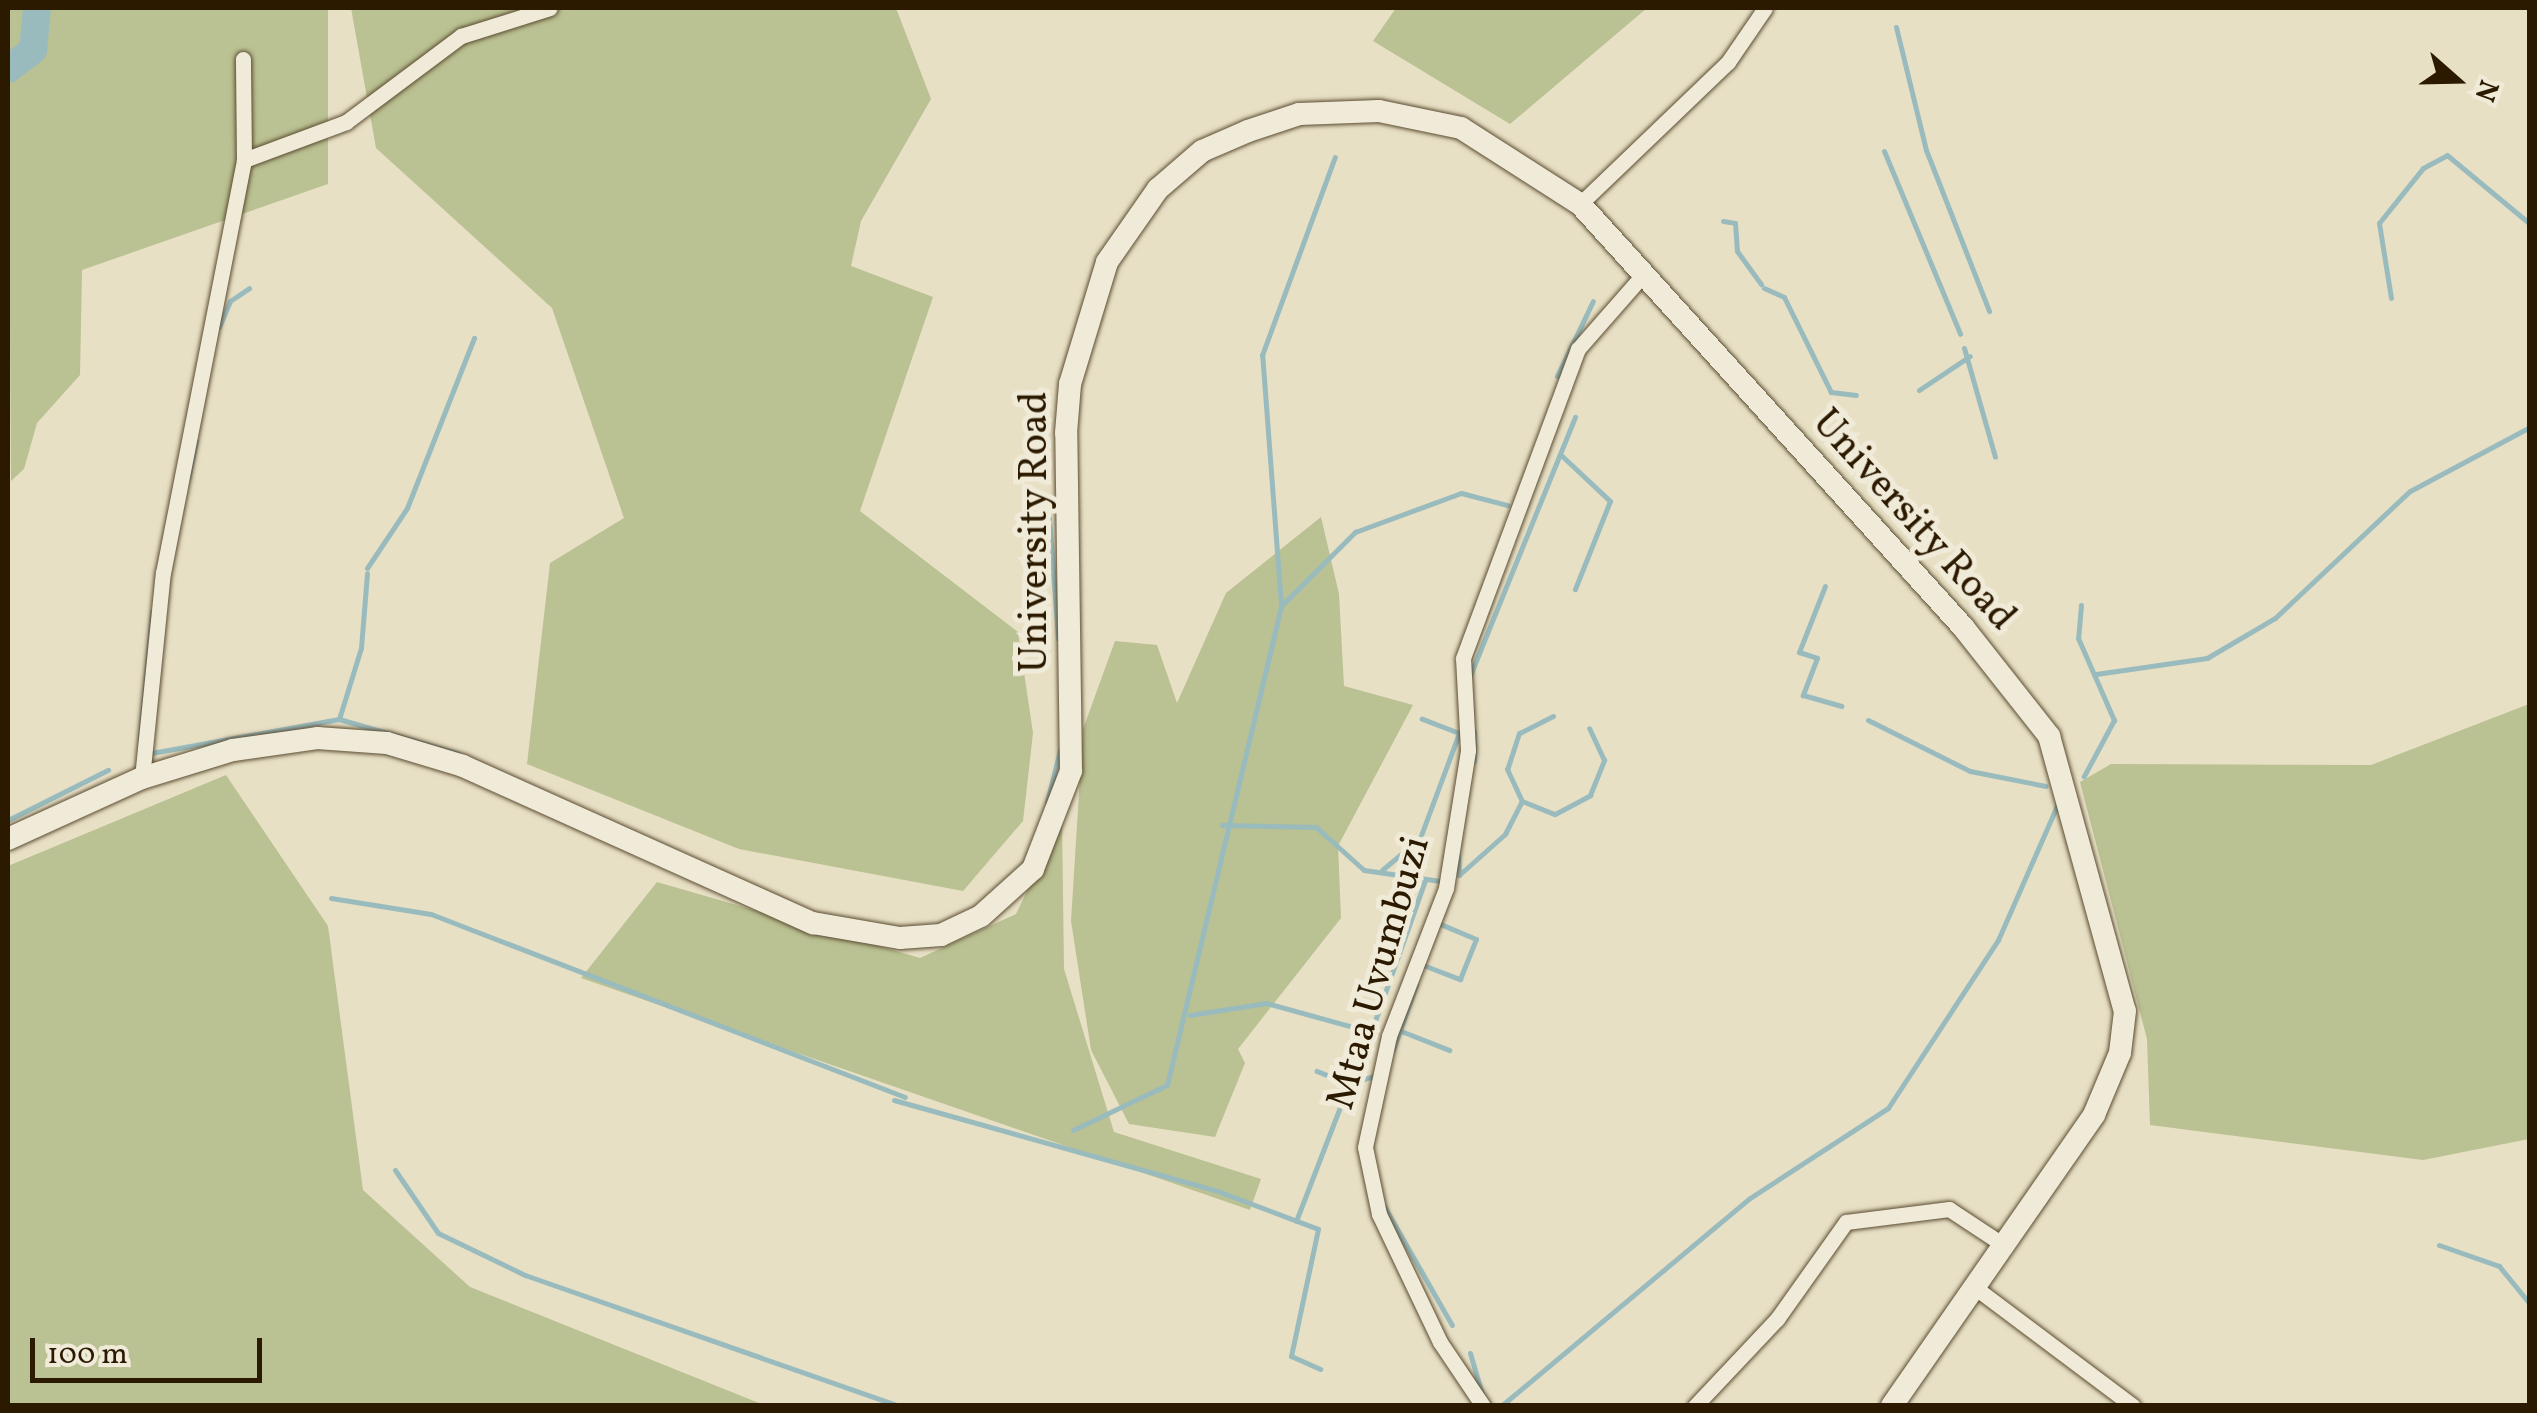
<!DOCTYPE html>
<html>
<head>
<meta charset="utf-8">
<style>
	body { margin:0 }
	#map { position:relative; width:2537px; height:1413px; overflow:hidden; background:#e8e0c5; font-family:Vollkorn,serif }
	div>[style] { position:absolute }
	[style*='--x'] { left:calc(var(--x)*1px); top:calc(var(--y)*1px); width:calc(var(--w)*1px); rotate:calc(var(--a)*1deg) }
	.green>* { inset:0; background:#bac192 }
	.stream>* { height:5px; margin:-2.5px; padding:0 2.5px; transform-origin:2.5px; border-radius:2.5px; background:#9abbbd }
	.river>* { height:28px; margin:-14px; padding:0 14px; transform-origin:14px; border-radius:14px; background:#9abbbd }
	.roads { filter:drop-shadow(0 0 2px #5b4c31) drop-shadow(0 0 2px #5b4c31) }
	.street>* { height:15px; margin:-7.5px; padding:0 7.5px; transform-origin:7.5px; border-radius:7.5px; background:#f0ebd9 }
	.secondary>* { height:22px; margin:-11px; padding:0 11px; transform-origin:11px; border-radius:11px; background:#f0ebd9 }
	span { translate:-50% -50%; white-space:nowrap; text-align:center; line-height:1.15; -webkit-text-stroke:10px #f0ebd9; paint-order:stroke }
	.street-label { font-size:40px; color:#2c1a00 }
	.frame { position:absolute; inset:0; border:10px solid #2c1a00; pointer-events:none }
	.north { position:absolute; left:2407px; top:30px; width:100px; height:100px; -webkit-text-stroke:8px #f0ebd9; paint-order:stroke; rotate:110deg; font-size:28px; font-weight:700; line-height:40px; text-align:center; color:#2c1a00 }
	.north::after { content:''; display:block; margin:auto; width:35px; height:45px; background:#2c1a00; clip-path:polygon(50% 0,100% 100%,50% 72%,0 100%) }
	.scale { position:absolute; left:30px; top:1338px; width:232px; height:45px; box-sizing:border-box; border:5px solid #2c1a00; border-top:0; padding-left:12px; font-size:30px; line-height:35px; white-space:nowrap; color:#2c1a00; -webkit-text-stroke:8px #f0ebd9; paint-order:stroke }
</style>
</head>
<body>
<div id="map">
	<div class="green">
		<i style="clip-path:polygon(8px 8px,328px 8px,328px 184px,82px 270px,80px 375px,37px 423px,24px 469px,11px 481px)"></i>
		<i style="clip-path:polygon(351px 8px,896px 8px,931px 99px,861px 221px,851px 266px,933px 297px,860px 511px,1018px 632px,1033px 733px,1023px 821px,963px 891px,739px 849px,527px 764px,550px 563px,624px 518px,552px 308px,376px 148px)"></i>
		<i style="clip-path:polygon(1396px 8px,1647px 8px,1510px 124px,1373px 41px)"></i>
		<i style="clip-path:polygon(1321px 517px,1339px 594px,1344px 686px,1413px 705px,1338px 846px,1341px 918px,1238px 1049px,1245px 1063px,1215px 1137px,1129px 1124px,1091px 1050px,1071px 921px,1083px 729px,1115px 641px,1157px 645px,1177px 703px,1226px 593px)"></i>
		<i style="clip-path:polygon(2529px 704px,2529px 1139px,2423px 1160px,2150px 1125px,2147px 1039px,2080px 782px,2111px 764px,2371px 765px)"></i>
		<i style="clip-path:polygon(226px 775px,328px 926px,363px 1190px,470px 1287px,764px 1405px,8px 1405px,8px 866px)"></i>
		<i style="clip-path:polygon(1062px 819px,1064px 969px,1114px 1132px,1261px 1179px,1250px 1210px,581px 978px,657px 882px,920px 958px,1016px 914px)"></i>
	</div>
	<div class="stream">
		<i style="--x:1896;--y:27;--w:127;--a:76.3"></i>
		<i style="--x:1926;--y:150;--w:173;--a:68.6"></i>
		<i style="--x:1884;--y:151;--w:198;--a:67.4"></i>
		<i style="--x:1723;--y:221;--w:12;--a:9"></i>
		<i style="--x:1735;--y:223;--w:28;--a:86"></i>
		<i style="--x:1737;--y:251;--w:41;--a:54"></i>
		<i style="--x:1764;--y:288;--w:22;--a:24"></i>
		<i style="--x:1784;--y:297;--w:106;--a:63.7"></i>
		<i style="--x:1831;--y:392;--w:25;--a:7"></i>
		<i style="--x:2391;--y:298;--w:76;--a:-99.1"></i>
		<i style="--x:2379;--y:223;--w:70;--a:-51.3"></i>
		<i style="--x:2423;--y:168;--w:27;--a:-28"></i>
		<i style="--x:2447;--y:155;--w:108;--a:39.7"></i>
		<i style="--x:219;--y:327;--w:28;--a:-67"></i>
		<i style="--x:230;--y:301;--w:23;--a:-34"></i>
		<i style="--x:1964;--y:348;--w:113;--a:74.1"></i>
		<i style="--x:1557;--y:376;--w:83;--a:-64.4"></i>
		<i style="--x:1919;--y:390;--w:61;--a:-33.7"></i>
		<i style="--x:1562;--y:456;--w:66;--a:43.2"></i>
		<i style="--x:1610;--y:501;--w:95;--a:111.7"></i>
		<i style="--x:188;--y:479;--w:39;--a:-78"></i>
		<i style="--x:1049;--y:518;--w:121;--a:85.7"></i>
		<i style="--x:367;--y:568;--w:72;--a:-56.3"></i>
		<i style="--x:407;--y:508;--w:183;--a:-68.5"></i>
		<i style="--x:1825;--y:586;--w:71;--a:111.5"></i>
		<i style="--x:1799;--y:652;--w:19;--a:18"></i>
		<i style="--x:1817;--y:658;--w:40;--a:111"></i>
		<i style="--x:1803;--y:695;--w:40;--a:16"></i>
		<i style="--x:1281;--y:605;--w:251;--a:-94.3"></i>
		<i style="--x:1262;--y:355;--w:211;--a:-69.8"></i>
		<i style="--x:2081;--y:605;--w:33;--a:95"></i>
		<i style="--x:2078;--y:638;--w:90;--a:66.3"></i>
		<i style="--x:2114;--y:720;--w:64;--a:118.2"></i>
		<i style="--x:2096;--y:674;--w:112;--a:-8.2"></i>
		<i style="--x:2207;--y:658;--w:79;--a:-30.5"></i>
		<i style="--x:2275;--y:618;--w:185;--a:-43.3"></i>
		<i style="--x:2410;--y:491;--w:136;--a:-28.1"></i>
		<i style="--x:1469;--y:678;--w:282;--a:-67.9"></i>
		<i style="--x:1553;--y:716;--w:38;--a:153"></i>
		<i style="--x:1519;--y:733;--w:38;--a:108"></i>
		<i style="--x:1507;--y:769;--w:35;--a:65"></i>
		<i style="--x:1522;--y:801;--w:35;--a:22"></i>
		<i style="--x:1555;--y:814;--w:40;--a:-28"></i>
		<i style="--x:1590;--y:795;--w:38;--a:-68"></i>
		<i style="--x:1604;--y:760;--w:35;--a:-115"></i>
		<i style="--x:339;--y:719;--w:74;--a:-72.8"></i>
		<i style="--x:361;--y:648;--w:75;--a:-85.4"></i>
		<i style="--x:1868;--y:720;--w:114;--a:26.6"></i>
		<i style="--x:1970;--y:771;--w:77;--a:11.2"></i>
		<i style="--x:1474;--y:732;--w:29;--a:90"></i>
		<i style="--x:140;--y:739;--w:128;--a:-84.6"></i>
		<i style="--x:146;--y:754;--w:196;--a:-10.3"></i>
		<i style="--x:339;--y:719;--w:123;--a:16.1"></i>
		<i style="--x:1047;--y:802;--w:54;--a:-76"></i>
		<i style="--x:8;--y:820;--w:112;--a:-26.6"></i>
		<i style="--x:1222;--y:825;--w:94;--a:1.2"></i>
		<i style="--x:1316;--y:827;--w:64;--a:41.9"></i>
		<i style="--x:1364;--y:870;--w:77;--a:8.2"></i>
		<i style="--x:1458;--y:855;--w:20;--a:87"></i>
		<i style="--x:1382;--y:870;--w:50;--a:-40.1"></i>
		<i style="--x:1420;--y:838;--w:112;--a:-69.6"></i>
		<i style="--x:1459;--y:733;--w:40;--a:-159"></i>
		<i style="--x:1459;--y:875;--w:62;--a:-41.7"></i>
		<i style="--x:1505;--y:834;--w:37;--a:-63"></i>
		<i style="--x:331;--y:898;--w:101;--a:9.1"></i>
		<i style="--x:431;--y:914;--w:508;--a:21.11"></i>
		<i style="--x:1423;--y:965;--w:40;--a:21"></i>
		<i style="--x:1460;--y:979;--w:43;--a:-68.2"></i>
		<i style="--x:1476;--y:939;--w:41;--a:-157.2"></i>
		<i style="--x:1190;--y:1015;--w:77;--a:-9"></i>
		<i style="--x:1266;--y:1003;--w:109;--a:15.4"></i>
		<i style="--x:1371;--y:1032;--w:161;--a:-70.4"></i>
		<i style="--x:1401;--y:1031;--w:52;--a:21.6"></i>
		<i style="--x:1393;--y:1050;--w:69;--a:-70.5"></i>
		<i style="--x:1349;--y:1084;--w:26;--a:-18"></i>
		<i style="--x:894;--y:1100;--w:333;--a:15.7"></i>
		<i style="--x:1215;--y:1190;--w:110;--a:20.7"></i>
		<i style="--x:1318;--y:1229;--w:130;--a:102"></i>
		<i style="--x:1291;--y:1356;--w:32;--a:24"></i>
		<i style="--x:1073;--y:1130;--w:104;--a:-25.6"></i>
		<i style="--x:1167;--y:1085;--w:492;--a:-76.6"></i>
		<i style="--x:1281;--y:606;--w:105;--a:-45"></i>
		<i style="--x:1355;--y:532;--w:113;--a:-20.2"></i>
		<i style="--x:1461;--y:493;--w:48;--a:14.6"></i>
		<i style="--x:395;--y:1170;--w:76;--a:55.7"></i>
		<i style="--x:438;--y:1233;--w:97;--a:25.8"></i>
		<i style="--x:525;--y:1275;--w:397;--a:19.3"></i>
		<i style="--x:1384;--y:1206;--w:137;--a:60.3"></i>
		<i style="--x:1296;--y:1221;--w:147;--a:-68.9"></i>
		<i style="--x:1349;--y:1084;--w:35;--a:-158"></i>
		<i style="--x:2439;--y:1245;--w:64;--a:19.3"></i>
		<i style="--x:2499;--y:1266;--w:49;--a:50.8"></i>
		<i style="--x:1470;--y:1353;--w:43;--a:73.7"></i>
		<i style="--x:1501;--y:1406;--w:324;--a:-39.9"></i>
		<i style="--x:1750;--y:1198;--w:165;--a:-33.1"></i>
		<i style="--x:1888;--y:1108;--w:201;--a:-56.8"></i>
		<i style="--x:1998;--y:940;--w:150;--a:-66.3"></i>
	</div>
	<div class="river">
		<i style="--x:8;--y:69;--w:31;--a:-37"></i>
		<i style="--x:33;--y:50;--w:42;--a:-84.6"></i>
	</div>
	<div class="roads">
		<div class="street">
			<i style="--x:244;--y:160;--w:109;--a:-20.4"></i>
			<i style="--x:346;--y:122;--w:144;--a:-36.8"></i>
			<i style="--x:461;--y:36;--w:93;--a:-17.5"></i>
			<i style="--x:1580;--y:204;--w:205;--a:-43.8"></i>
			<i style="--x:1728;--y:62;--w:65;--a:-55.6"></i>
			<i style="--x:142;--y:778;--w:206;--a:-84.2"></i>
			<i style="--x:163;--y:573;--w:421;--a:-78.9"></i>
			<i style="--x:244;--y:160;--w:101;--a:-90.6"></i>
			<i style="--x:1973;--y:1286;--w:200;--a:36.9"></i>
			<i style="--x:1483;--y:1406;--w:77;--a:-123.9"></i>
			<i style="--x:1440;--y:1342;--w:142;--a:-115.5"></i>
			<i style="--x:1379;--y:1214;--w:68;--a:-101.8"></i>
			<i style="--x:1365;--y:1147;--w:114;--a:-77.8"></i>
			<i style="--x:1389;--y:1036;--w:159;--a:-68.9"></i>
			<i style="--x:1446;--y:888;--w:140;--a:-80.9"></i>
			<i style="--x:1468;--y:750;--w:92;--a:-93.1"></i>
			<i style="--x:1463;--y:658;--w:330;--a:-69.6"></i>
			<i style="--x:1578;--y:349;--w:97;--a:-48.8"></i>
			<i style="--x:1695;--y:1406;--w:120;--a:-46.7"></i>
			<i style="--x:1777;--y:1319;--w:119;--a:-54.6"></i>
			<i style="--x:1846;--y:1222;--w:104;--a:-7.2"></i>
			<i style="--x:1949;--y:1209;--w:64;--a:33.4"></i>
		</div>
		<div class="secondary">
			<i style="--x:8;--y:839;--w:147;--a:-24.5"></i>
			<i style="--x:142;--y:778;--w:95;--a:-17.1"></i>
			<i style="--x:233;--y:750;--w:85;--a:-8.1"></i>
			<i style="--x:317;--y:738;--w:70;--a:4.1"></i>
			<i style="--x:387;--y:743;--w:79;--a:16.8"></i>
			<i style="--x:463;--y:766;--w:384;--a:24.2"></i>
			<i style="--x:813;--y:923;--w:88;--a:9.8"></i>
			<i style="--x:900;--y:938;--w:41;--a:-4.2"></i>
			<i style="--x:941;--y:935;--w:44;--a:-25.4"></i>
			<i style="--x:981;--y:916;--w:70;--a:-42.1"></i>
			<i style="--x:1033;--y:869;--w:105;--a:-68.8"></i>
			<i style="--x:1071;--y:771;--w:338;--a:-90.8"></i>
			<i style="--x:1066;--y:433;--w:49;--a:-85.3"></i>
			<i style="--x:1070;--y:384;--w:127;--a:-73.1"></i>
			<i style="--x:1107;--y:262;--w:89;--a:-55.1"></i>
			<i style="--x:1158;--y:189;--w:58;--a:-40.8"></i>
			<i style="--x:1202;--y:151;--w:50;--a:-23.5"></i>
			<i style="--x:1248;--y:131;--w:54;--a:-18.4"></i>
			<i style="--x:1299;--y:114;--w:80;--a:-2.1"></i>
			<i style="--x:1379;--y:111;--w:84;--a:11.7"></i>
			<i style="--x:1461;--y:128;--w:141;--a:32.6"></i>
			<i style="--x:1580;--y:204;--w:571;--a:47.84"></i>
			<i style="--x:1963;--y:627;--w:139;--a:51.7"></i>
			<i style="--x:2049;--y:736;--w:285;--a:74.6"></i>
			<i style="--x:2125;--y:1011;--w:42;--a:96.8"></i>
			<i style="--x:2120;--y:1053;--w:67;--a:112.8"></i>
			<i style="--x:2094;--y:1115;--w:354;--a:124.8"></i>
		</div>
	</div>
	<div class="street-label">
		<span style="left:1913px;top:521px;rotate:48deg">University Road</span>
		<span style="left:1036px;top:532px;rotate:-90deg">University Road</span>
		<span style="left:1380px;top:973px;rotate:-74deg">Mtaa Uvumbuzi</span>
	</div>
	<div class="frame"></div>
	<div class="north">N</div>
	<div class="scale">100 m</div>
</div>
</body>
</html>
